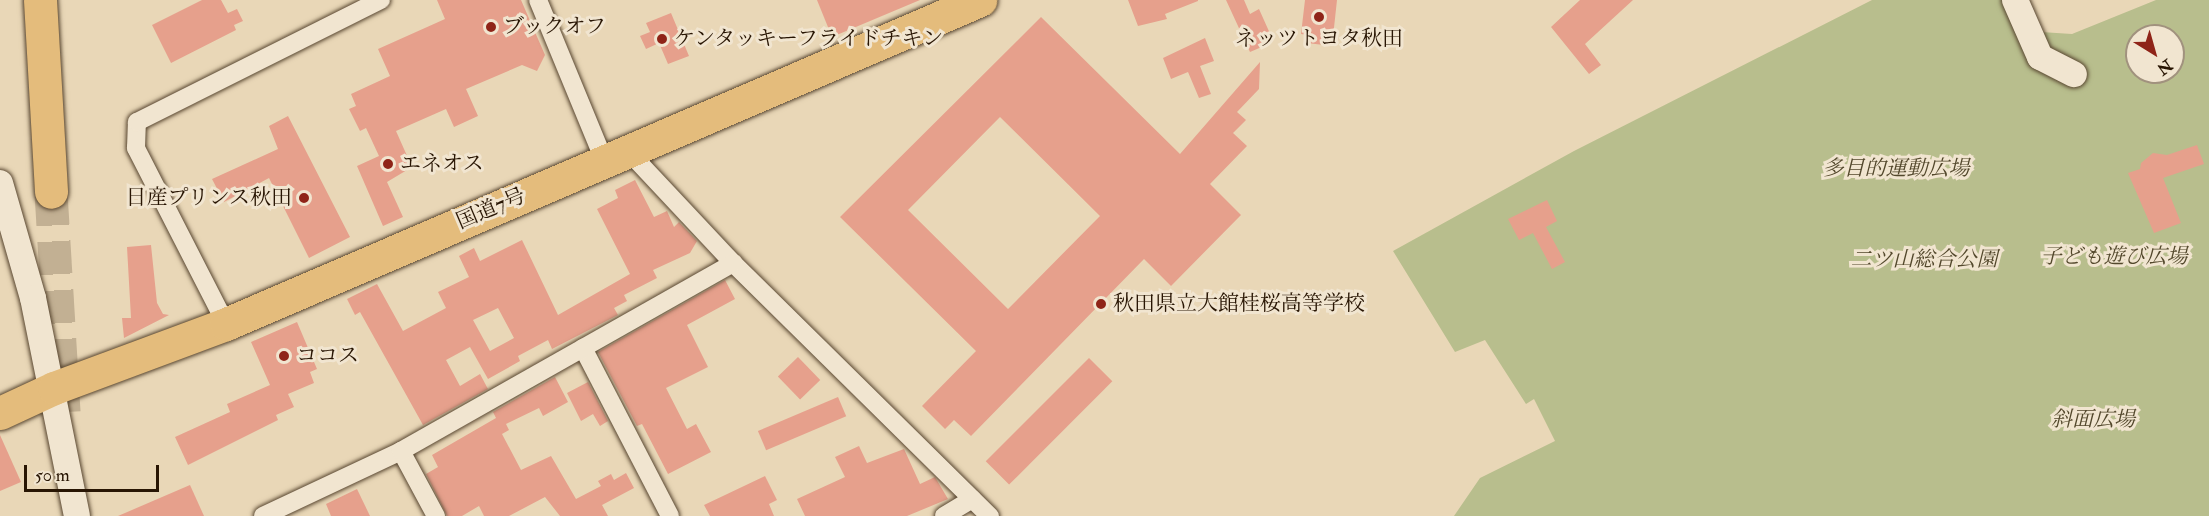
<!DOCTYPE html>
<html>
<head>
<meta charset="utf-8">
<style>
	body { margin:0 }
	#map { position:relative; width:2209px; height:516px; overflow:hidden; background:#e9d7b7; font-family:"IM FELL Double Pica","Noto Serif JP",serif }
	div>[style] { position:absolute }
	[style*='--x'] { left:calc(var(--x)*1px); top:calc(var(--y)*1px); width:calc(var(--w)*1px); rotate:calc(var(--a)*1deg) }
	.green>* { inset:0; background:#b8be8d }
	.building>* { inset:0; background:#e6a08c; transform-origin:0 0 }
	.highway-tunnel>* { height:33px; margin-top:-16.5px; transform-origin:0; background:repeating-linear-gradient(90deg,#c2b093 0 33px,transparent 0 49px) }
	.roads { filter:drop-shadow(0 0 2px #584630) drop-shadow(0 0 2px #584630) }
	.street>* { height:18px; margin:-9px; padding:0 9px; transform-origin:9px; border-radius:9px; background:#f1e5d0 }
	.secondary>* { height:26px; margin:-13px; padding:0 13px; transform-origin:13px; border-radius:13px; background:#f1e5d0 }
	.highway>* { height:33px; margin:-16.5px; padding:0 16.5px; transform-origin:16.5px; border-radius:16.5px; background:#e4bc7c }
	.dots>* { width:16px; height:16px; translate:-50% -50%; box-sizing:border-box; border:3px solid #f1e5d0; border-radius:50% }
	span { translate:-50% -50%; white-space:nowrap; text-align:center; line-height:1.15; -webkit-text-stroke:6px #f1e5d0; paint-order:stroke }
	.poi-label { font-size:21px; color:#281503 }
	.left { translate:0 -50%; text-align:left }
	.right { translate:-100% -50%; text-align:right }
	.park-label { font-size:21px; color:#53482c; font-style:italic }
	.street-label { font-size:21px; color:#281503 }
	.north { position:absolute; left:2125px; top:24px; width:60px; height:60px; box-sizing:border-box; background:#f1e5d0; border:2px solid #a1927e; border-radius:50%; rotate:143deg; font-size:16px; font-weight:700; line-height:24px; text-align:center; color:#281503 }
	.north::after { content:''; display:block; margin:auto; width:21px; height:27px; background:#8f2418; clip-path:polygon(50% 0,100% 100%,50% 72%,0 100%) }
	.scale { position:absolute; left:24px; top:465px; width:135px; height:27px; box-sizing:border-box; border:3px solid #281503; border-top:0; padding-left:8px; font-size:18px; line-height:21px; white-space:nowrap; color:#281503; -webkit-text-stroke:4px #f1e5d0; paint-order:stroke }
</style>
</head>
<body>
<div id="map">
	<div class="green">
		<i style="clip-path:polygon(evenodd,1872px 0,2004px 0,2041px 32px,2072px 34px,2156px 0,2209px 0,2209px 516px,1454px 516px,1480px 478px,1555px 441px,1534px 399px,1526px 404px,1485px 340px,1455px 352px,1393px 251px,1574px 151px,1872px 0,2137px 36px,2173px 36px,2173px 72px,2137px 72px,2137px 36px)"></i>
	</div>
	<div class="building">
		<i style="clip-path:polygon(202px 0,221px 0,228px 13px,237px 9px,243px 21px,234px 25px,236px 30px,171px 63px,152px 25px)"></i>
		<i style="clip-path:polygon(437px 0,521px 0,545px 55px,537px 71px,522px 65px,466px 89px,478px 116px,454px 127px,446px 109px,396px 131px,412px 167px,387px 182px,403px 217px,383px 226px,357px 166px,379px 156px,366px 128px,360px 131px,349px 109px,356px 106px,351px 94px,390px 76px,378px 49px,445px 19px)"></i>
		<i style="clip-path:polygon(817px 0,920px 0,832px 37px)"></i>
		<i style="clip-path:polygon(1128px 0,1198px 0,1198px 1px,1165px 14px,1167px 19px,1138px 26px)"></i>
		<i style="clip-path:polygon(1226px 0,1244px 0,1250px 14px,1259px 9px,1272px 38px,1263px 42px,1264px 46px,1250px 52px)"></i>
		<i style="clip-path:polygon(1305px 0,1337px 0,1332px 46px,1307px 43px,1308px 35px,1301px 34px)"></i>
		<i style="clip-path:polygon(1580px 0,1633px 0,1585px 44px,1601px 65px,1589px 74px,1551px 27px)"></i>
		<i style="clip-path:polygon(671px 13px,689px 56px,668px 64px,659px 43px,646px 49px,640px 36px,650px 32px,646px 23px)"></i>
		<i style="clip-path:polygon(evenodd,1041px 17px,1180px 154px,1260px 62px,1259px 89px,1237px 112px,1246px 120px,1233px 133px,1247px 146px,1210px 184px,1241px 215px,1171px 286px,1144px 259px,971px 436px,954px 420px,945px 429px,922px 406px,976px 351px,840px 217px,1041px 17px,1000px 117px,1100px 216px,1008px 309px,908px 210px,1000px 117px)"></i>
		<i style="clip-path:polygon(1205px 38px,1214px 61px,1200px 66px,1211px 94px,1199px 98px,1188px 72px,1171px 79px,1163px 58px)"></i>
		<i style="clip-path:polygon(288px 116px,350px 237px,309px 258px,269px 178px,224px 202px,212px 179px,278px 149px,269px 126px)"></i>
		<i style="clip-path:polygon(2197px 145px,2204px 164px,2163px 178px,2181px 223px,2154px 233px,2128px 173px,2140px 169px,2141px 163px,2153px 153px,2167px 155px)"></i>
		<i style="clip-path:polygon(evenodd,635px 180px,654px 217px,667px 211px,674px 227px,679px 222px,697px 241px,690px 253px,653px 270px,657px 278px,624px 295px,627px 301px,614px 308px,618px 315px,552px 349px,548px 340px,518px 356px,520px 361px,488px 379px,470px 347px,446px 360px,460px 386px,480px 374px,488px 389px,423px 425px,360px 312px,355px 315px,347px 299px,377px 284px,403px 331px,446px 308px,438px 292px,469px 277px,459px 256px,474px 248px,480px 261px,522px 240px,558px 315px,630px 274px,597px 209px,618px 198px,615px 190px,635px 180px,498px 308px,514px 338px,490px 351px,473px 320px,498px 308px)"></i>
		<i style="clip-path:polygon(1547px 200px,1557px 221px,1546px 227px,1565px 262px,1552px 269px,1533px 233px,1519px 240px,1508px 219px)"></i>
		<i style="clip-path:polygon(151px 245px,157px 303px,163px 314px,169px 315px,124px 338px,122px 318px,131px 318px,127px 247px)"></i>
		<i style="clip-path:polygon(725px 280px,735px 299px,687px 325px,708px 367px,666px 388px,687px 429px,696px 424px,711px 452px,668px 474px,642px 424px,637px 426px,598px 352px)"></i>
		<i style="clip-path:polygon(297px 322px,317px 369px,310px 372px,314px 383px,288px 394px,294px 407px,276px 415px,278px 420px,188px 465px,175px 437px,230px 412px,227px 404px,270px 385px,251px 342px)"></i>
		<i style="left:798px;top:357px;width:32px;height:28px;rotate:46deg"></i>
		<i style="left:1089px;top:358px;width:33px;height:146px;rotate:45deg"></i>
		<i style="clip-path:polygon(555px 377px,568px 402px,543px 416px,539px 408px,506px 424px,509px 430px,502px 434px,521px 470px,551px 456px,576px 499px,601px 486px,598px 481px,611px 474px,614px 480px,626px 473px,634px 488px,602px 505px,608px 516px,560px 516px,545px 497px,509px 516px,484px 516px,479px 506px,462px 516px,447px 516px,426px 474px,438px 467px,432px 455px,496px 418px,493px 412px)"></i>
		<i style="clip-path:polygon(588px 382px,608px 421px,600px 426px,593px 414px,581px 421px,567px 393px)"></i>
		<i style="left:838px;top:397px;width:21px;height:87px;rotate:67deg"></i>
		<i style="clip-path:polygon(0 435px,21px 482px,0 491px)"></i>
		<i style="clip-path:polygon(859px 446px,867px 463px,904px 449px,920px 484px,935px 477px,948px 499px,907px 516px,805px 516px,797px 499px,845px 477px,835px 457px)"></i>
		<i style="clip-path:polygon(765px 476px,777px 500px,769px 504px,774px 516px,710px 516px,704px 505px)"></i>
		<i style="clip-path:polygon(190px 485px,204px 516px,118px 516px)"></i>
		<i style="clip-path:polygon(357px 489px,370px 516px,331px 516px,326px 504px)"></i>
	</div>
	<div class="highway-tunnel">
		<i style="--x:51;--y:192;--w:220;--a:86.6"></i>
	</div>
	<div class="roads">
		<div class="street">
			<i style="--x:538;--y:0;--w:173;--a:67.6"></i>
			<i style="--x:627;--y:150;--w:155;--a:46.8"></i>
			<i style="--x:733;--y:263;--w:361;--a:44.6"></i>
			<i style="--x:226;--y:324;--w:198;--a:-117.1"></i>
			<i style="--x:136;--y:148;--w:26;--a:-88"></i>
			<i style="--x:137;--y:122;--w:273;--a:-26.6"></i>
			<i style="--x:583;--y:348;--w:189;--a:62.6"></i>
			<i style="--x:401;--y:451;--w:74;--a:61.7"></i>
			<i style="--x:263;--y:516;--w:153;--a:-25.2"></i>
			<i style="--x:401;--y:451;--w:382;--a:-29.5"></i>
			<i style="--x:944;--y:516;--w:33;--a:-31"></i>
		</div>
		<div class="secondary">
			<i style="--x:2015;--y:0;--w:62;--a:66.3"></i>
			<i style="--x:2040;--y:57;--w:38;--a:27"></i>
			<i style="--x:0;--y:183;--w:120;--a:74"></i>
			<i style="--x:33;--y:298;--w:222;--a:78.6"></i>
		</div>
		<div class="highway">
			<i style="--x:40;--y:0;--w:192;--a:86.7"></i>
			<i style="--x:0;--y:413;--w:60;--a:-24.8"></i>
			<i style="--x:54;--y:388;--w:184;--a:-20.4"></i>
			<i style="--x:226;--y:324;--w:821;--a:-23.25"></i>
		</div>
	</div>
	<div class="dots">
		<i style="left:1319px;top:17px;background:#8f2418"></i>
		<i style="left:491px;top:27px;background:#8f2418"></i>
		<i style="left:662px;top:39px;background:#8f2418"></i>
		<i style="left:388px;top:164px;background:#8f2418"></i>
		<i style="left:304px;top:198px;background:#8f2418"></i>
		<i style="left:1101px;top:304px;background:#8f2418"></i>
		<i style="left:284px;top:356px;background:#8f2418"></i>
	</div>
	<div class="poi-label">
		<span class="left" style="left:503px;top:27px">ブックオフ</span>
		<span class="left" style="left:674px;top:39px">ケンタッキーフライドチキン</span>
		<span style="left:1319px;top:39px">ネッツトヨタ秋田</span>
		<span class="left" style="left:400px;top:164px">エネオス</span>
		<span class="right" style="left:292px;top:198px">日産プリンス秋田</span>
		<span class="left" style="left:1113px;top:304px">秋田県立大館桂桜高等学校</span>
		<span class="left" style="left:296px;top:356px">ココス</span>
	</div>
	<div class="park-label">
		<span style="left:1896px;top:169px">多目的運動広場</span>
		<span style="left:2114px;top:257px">子ども遊び広場</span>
		<span style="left:1924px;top:260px">二ツ山総合公園</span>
		<span style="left:2093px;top:420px">斜面広場</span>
	</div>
	<div class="street-label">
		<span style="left:491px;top:209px;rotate:-23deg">国道7号</span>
	</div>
	<div class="north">N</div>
	<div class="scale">50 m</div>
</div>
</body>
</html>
